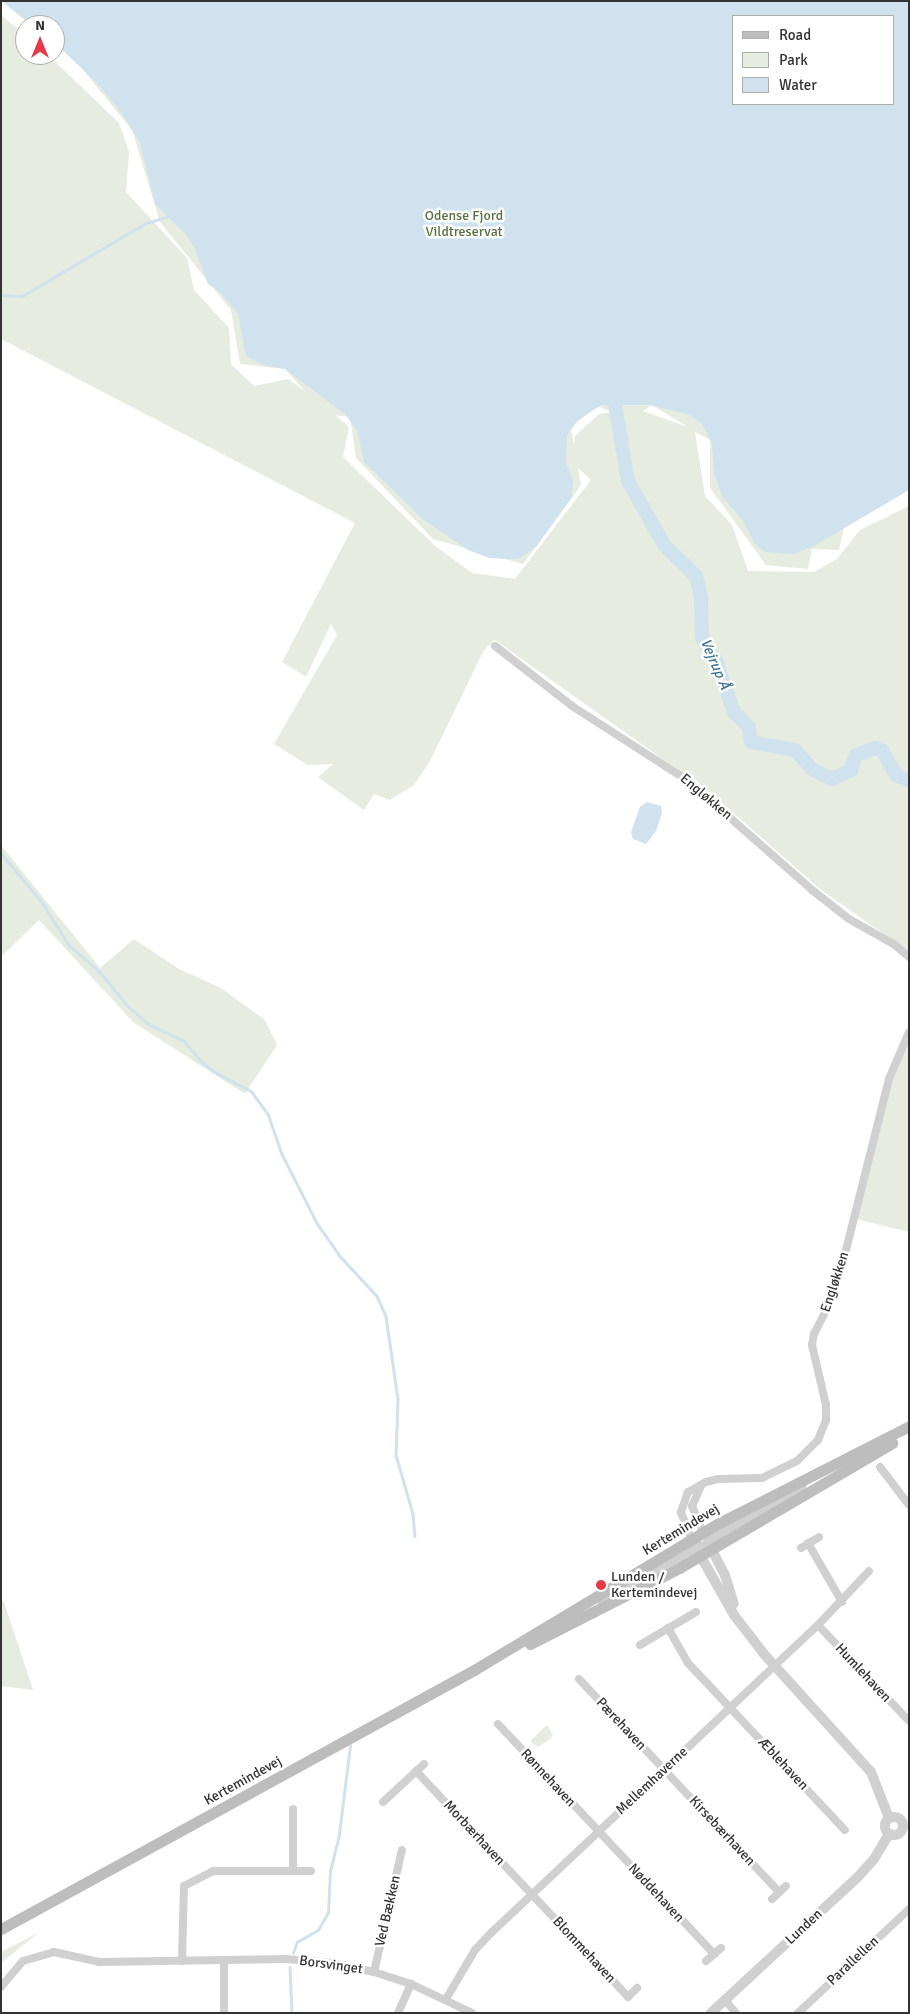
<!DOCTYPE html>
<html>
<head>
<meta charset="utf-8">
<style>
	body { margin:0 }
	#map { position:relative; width:910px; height:2014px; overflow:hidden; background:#fff; font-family:Signika,sans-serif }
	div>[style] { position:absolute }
	.green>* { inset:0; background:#e6ecdf }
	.water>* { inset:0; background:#cfe2ee }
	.stream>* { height:2.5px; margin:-1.25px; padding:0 1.25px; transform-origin:1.25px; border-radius:1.25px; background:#cfe2ee }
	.river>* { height:14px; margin:-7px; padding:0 7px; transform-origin:7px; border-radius:7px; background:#cfe2ee }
	.minor>* { height:8px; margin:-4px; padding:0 4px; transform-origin:4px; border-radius:4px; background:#d0d0d0 }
	.tertiary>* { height:10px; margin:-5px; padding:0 5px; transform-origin:5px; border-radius:5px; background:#d0d0d0 }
	.tertiary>.ring { margin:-5px; padding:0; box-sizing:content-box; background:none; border:10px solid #d0d0d0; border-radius:50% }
	.secondary>* { height:11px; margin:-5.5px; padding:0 5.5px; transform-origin:5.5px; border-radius:5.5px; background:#bdbdbd }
	.dots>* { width:14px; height:14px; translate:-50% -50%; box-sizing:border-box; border:2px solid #fff; border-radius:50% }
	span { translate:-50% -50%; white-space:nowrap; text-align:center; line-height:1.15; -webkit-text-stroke:5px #fff; paint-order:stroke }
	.park-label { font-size:14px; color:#56703f }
	.street-label { font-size:14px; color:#333 }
	.poi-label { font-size:14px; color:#333 }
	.left { translate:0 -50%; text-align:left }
	.water-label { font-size:15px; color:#3f7597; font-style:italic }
	.frame { position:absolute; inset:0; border:2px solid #333; pointer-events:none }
	.legend { position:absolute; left:732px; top:15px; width:162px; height:90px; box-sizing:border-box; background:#fff; border:1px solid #adadad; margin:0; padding:6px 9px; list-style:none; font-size:15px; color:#333 }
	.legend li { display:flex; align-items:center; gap:10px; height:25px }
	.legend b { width:25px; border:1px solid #adadad }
	.north { position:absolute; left:15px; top:15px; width:50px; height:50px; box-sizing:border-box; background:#fff; border:1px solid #adadad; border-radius:50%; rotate:0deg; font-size:14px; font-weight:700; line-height:20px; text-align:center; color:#333 }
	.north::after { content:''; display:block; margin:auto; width:18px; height:22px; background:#e63946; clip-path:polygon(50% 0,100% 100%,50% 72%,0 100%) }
</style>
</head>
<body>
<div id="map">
	<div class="green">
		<div style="clip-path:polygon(evenodd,1px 1px,909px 1px,845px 523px,839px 550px,812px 549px,808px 569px,766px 565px,710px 488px,710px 440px,695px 432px,705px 496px,732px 525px,748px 571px,814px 572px,837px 559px,860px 530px,909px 506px,909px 952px,820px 889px,688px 773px,685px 775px,495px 640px,484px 650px,430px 761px,414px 785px,390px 800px,374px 794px,364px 810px,318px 777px,333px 764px,308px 765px,274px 744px,337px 635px,331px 624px,306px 677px,282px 662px,355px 523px,1px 339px,1px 15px,25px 35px,25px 55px,48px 55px,119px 123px,129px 152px,126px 192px,187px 258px,194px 290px,229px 328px,231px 364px,254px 386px,288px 379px,306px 392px,285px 369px,240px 364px,231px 310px,160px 222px,132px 130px,74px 59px,55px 44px,55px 25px,31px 25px,1px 1px,734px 16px,894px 16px,894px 104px,734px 104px,734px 16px,1px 1px,595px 405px,612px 412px,599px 414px,575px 436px,574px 445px,571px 429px,595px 405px,1px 1px,652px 405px,688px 427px,643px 411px,652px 405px,1px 1px,335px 415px,350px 417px,356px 458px,433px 539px,523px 564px,581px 485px,578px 468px,591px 480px,515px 579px,472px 573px,435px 546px,343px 457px,349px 427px,335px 415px)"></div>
		<div style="clip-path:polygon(1px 845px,100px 968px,134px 939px,179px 969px,221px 988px,265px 1020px,277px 1045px,245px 1094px,133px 1022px,39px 920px,1px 957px)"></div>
		<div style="clip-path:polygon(909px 1041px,909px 1232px,856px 1219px,888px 1090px)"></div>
		<div style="clip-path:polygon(1px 1601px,4px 1602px,33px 1690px,1px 1686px)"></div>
		<div style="clip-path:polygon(547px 1725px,553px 1735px,549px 1740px,538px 1747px,530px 1741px)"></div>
		<div style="clip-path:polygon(38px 1933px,1px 1963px,1px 1952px)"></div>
	</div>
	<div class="water">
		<div style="clip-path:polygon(evenodd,3px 1px,909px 1px,909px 490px,814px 546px,793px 554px,765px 552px,755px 544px,743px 521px,722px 496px,714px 473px,712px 443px,702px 424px,690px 415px,650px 405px,601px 405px,576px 422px,567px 435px,566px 462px,573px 480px,572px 497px,536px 547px,518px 559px,508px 559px,489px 558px,468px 550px,424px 520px,364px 462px,357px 430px,345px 414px,285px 369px,263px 365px,246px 356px,238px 314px,221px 293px,208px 284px,194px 247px,185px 233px,155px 204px,140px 143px,123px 115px,97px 83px,55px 43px,55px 25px,31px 25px,3px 1px,734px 16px,894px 16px,894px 104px,734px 104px,734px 16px)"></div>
		<div style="clip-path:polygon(647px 802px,661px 806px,662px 813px,656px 831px,646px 844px,633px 839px,631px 832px,640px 807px)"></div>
	</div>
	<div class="stream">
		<div style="left:1px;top:295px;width:21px;rotate:3deg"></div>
		<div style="left:22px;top:296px;width:144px;rotate:-30.5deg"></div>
		<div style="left:146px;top:223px;width:22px;rotate:-16deg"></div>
		<div style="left:1px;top:853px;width:64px;rotate:50.1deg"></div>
		<div style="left:42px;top:902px;width:51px;rotate:57.9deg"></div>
		<div style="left:69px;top:945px;width:41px;rotate:41.1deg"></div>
		<div style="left:100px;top:972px;width:43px;rotate:50.7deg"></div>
		<div style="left:127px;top:1005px;width:28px;rotate:42deg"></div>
		<div style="left:148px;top:1024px;width:40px;rotate:25deg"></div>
		<div style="left:184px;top:1041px;width:29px;rotate:49deg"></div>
		<div style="left:203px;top:1063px;width:17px;rotate:36deg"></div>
		<div style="left:217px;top:1073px;width:40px;rotate:28deg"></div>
		<div style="left:252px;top:1092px;width:27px;rotate:54deg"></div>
		<div style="left:268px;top:1114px;width:42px;rotate:70.7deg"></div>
		<div style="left:282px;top:1154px;width:77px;rotate:63.1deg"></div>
		<div style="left:317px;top:1223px;width:39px;rotate:55deg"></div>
		<div style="left:339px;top:1255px;width:56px;rotate:47.2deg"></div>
		<div style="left:377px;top:1296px;width:22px;rotate:66deg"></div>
		<div style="left:386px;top:1316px;width:84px;rotate:81.8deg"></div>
		<div style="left:398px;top:1399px;width:56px;rotate:92deg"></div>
		<div style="left:396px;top:1455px;width:61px;rotate:73.9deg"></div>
		<div style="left:413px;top:1514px;width:22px;rotate:85deg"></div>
		<div style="left:293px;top:1953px;width:12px;rotate:-70deg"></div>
		<div style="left:297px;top:1942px;width:24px;rotate:-30deg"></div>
		<div style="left:318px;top:1930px;width:20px;rotate:-60deg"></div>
		<div style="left:328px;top:1913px;width:42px;rotate:-87.3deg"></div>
		<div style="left:330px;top:1871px;width:38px;rotate:-76deg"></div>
		<div style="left:339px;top:1834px;width:89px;rotate:-82.9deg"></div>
		<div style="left:290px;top:1967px;width:46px;rotate:87.5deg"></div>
	</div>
	<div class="river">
		<div style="left:615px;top:404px;width:78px;rotate:80.4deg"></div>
		<div style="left:628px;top:481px;width:75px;rotate:60.4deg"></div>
		<div style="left:665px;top:546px;width:43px;rotate:44.1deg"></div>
		<div style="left:696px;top:576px;width:23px;rotate:77deg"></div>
		<div style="left:701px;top:598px;width:40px;rotate:88.6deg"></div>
		<div style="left:702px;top:638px;width:26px;rotate:58deg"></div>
		<div style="left:716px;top:660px;width:55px;rotate:70.9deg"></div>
		<div style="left:734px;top:712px;width:21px;rotate:45deg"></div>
		<div style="left:749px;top:727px;width:15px;rotate:82deg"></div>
		<div style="left:751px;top:742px;width:45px;rotate:10.3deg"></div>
		<div style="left:795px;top:750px;width:25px;rotate:48deg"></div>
		<div style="left:812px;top:769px;width:22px;rotate:27deg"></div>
		<div style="left:832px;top:779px;width:21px;rotate:-25deg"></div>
		<div style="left:851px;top:770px;width:16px;rotate:-72deg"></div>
		<div style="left:856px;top:755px;width:20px;rotate:-20deg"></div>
		<div style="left:875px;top:748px;width:7px;rotate:16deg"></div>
		<div style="left:882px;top:750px;width:29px;rotate:61deg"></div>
		<div style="left:896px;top:775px;width:14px;rotate:25deg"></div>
	</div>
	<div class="minor">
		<div style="left:495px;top:646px;width:98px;rotate:37.9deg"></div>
		<div style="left:572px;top:706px;width:137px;rotate:32.8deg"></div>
		<div style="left:687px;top:780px;width:167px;rotate:41.3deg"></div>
		<div style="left:812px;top:890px;width:47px;rotate:38.1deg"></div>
		<div style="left:849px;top:919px;width:53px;rotate:29.5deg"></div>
		<div style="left:895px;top:945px;width:18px;rotate:41deg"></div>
		<div style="left:880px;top:1467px;width:48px;rotate:52.7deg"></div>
		<div style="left:701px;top:1486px;width:22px;rotate:114deg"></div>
		<div style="left:692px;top:1506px;width:30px;rotate:67deg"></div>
		<div style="left:692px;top:1541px;width:31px;rotate:-111deg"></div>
		<div style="left:681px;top:1512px;width:21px;rotate:-71deg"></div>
		<div style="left:688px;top:1492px;width:21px;rotate:-29deg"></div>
		<div style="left:706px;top:1482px;width:12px;rotate:-14deg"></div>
		<div style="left:718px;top:1479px;width:44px;rotate:-1.3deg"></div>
		<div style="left:762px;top:1478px;width:39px;rotate:-26deg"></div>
		<div style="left:797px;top:1461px;width:30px;rotate:-45deg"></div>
		<div style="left:818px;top:1440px;width:22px;rotate:-68deg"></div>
		<div style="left:826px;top:1420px;width:15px;rotate:-90deg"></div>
		<div style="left:826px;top:1405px;width:62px;rotate:-103.1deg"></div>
		<div style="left:812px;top:1345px;width:11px;rotate:-80deg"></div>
		<div style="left:814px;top:1334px;width:37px;rotate:-63deg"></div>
		<div style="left:831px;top:1301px;width:37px;rotate:-73deg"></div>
		<div style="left:842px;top:1266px;width:193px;rotate:-75.9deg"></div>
		<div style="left:889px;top:1079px;width:51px;rotate:-66.9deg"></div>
		<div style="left:808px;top:1543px;width:68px;rotate:60deg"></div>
		<div style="left:801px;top:1548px;width:21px;rotate:-31deg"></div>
		<div style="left:818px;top:1625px;width:132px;rotate:46.5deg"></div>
		<div style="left:668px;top:1628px;width:40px;rotate:60.3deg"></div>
		<div style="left:688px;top:1663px;width:229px;rotate:46.8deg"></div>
		<div style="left:640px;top:1645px;width:65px;rotate:-30.5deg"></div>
		<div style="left:579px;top:1679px;width:292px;rotate:46.8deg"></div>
		<div style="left:498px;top:1724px;width:316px;rotate:46.8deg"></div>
		<div style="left:416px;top:1771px;width:310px;rotate:46.8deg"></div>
		<div style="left:628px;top:1997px;width:13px;rotate:-45deg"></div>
		<div style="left:383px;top:1802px;width:56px;rotate:-42.8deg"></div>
		<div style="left:293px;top:1809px;width:62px;rotate:90deg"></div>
		<div style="left:772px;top:1899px;width:19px;rotate:-43deg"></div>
		<div style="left:182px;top:1961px;width:75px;rotate:-88.5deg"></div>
		<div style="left:184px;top:1886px;width:33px;rotate:-27deg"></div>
		<div style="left:213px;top:1871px;width:98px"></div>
		<div style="left:706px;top:1961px;width:20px;rotate:-41deg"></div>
		<div style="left:374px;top:1972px;width:125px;rotate:-77.1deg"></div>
		<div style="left:1px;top:1987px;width:34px;rotate:-50deg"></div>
		<div style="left:23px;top:1961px;width:32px;rotate:-16deg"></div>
		<div style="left:54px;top:1952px;width:46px;rotate:12.5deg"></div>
		<div style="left:99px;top:1962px;width:187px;rotate:-0.9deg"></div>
		<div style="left:286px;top:1959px;width:47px;rotate:4.9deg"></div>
		<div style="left:333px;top:1963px;width:42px;rotate:12.4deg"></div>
		<div style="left:374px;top:1972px;width:39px;rotate:18deg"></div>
		<div style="left:411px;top:1984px;width:68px;rotate:25.4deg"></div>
		<div style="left:446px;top:1999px;width:57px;rotate:-59.4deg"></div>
		<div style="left:475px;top:1950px;width:23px;rotate:-47deg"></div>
		<div style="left:491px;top:1933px;width:449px;rotate:-43.3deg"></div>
		<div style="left:818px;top:1625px;width:74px;rotate:-46.6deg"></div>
		<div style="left:725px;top:2000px;width:17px;rotate:50deg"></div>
		<div style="left:224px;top:2013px;width:53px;rotate:-90deg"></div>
		<div style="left:398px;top:2013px;width:32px;rotate:-66deg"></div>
		<div style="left:798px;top:2013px;width:152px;rotate:-43.1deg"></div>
	</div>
	<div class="tertiary">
		<div style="left:692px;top:1541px;width:85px;rotate:60.4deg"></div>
		<div style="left:734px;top:1615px;width:49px;rotate:52.4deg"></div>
		<div style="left:764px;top:1654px;width:159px;rotate:47.8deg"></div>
		<div style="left:871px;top:1772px;width:49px;rotate:68.6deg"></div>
		<div style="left:708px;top:1542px;width:37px;rotate:63deg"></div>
		<div style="left:725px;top:1575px;width:30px;rotate:73deg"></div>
		<div style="left:700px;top:1556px;width:16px;rotate:-60deg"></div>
		<div style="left:708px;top:1542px;width:19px;rotate:-36deg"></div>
		<div style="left:723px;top:1531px;width:90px;rotate:-29.4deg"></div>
		<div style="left:602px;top:1601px;width:94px;rotate:-28.8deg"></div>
		<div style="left:684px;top:1556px;width:18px;rotate:-41deg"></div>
		<div class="ring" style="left:885px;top:1817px;width:8px;height:8px"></div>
		<div style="left:711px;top:2013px;width:199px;rotate:-42.8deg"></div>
		<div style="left:857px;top:1878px;width:25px;rotate:-48deg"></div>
		<div style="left:874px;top:1859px;width:29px;rotate:-59deg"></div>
	</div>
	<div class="secondary">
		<div style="left:530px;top:1644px;width:169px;rotate:-27deg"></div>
		<div style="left:681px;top:1567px;width:245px;rotate:-30.4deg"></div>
		<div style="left:1px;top:1929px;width:539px;rotate:-28.7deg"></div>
		<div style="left:474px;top:1670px;width:286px;rotate:-31deg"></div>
		<div style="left:719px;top:1523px;width:213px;rotate:-27deg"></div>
	</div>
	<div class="dots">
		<div style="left:601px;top:1585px;background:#e63946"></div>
	</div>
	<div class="park-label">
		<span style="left:464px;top:224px">Odense Fjord<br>Vildtreservat</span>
	</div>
	<div class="street-label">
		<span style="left:706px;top:797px;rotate:40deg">Engløkken</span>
		<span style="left:835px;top:1282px;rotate:-72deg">Engløkken</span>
		<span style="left:681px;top:1530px;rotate:-31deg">Kertemindevej</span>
		<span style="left:863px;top:1673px;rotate:47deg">Humlehaven</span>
		<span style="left:621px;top:1724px;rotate:47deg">Pærehaven</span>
		<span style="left:783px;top:1764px;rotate:47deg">Æblehaven</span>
		<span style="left:548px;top:1778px;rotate:47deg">Rønnehaven</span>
		<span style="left:243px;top:1781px;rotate:-29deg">Kertemindevej</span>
		<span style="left:652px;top:1781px;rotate:-43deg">Mellemhaverne</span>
		<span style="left:722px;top:1831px;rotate:47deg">Kirsebærhaven</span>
		<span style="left:474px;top:1833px;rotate:47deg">Morbærhaven</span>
		<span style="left:656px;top:1893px;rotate:47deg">Nøddehaven</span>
		<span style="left:388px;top:1911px;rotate:-77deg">Ved Bækken</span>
		<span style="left:804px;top:1927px;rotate:-43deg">Lunden</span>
		<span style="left:584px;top:1950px;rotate:47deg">Blommehaven</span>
		<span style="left:853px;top:1961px;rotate:-43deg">Parallellen</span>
		<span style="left:331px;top:1965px;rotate:8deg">Borsvinget</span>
	</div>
	<div class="poi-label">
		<span class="left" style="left:611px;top:1585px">Lunden /<br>Kertemindevej</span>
	</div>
	<div class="water-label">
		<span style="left:715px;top:664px;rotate:67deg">Vejrup Å</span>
	</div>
	<div class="frame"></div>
	<ul class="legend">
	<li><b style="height:6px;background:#bdbdbd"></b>Road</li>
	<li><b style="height:14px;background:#e6ecdf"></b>Park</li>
	<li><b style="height:14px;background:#cfe2ee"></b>Water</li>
	</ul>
	<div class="north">N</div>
</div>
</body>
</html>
